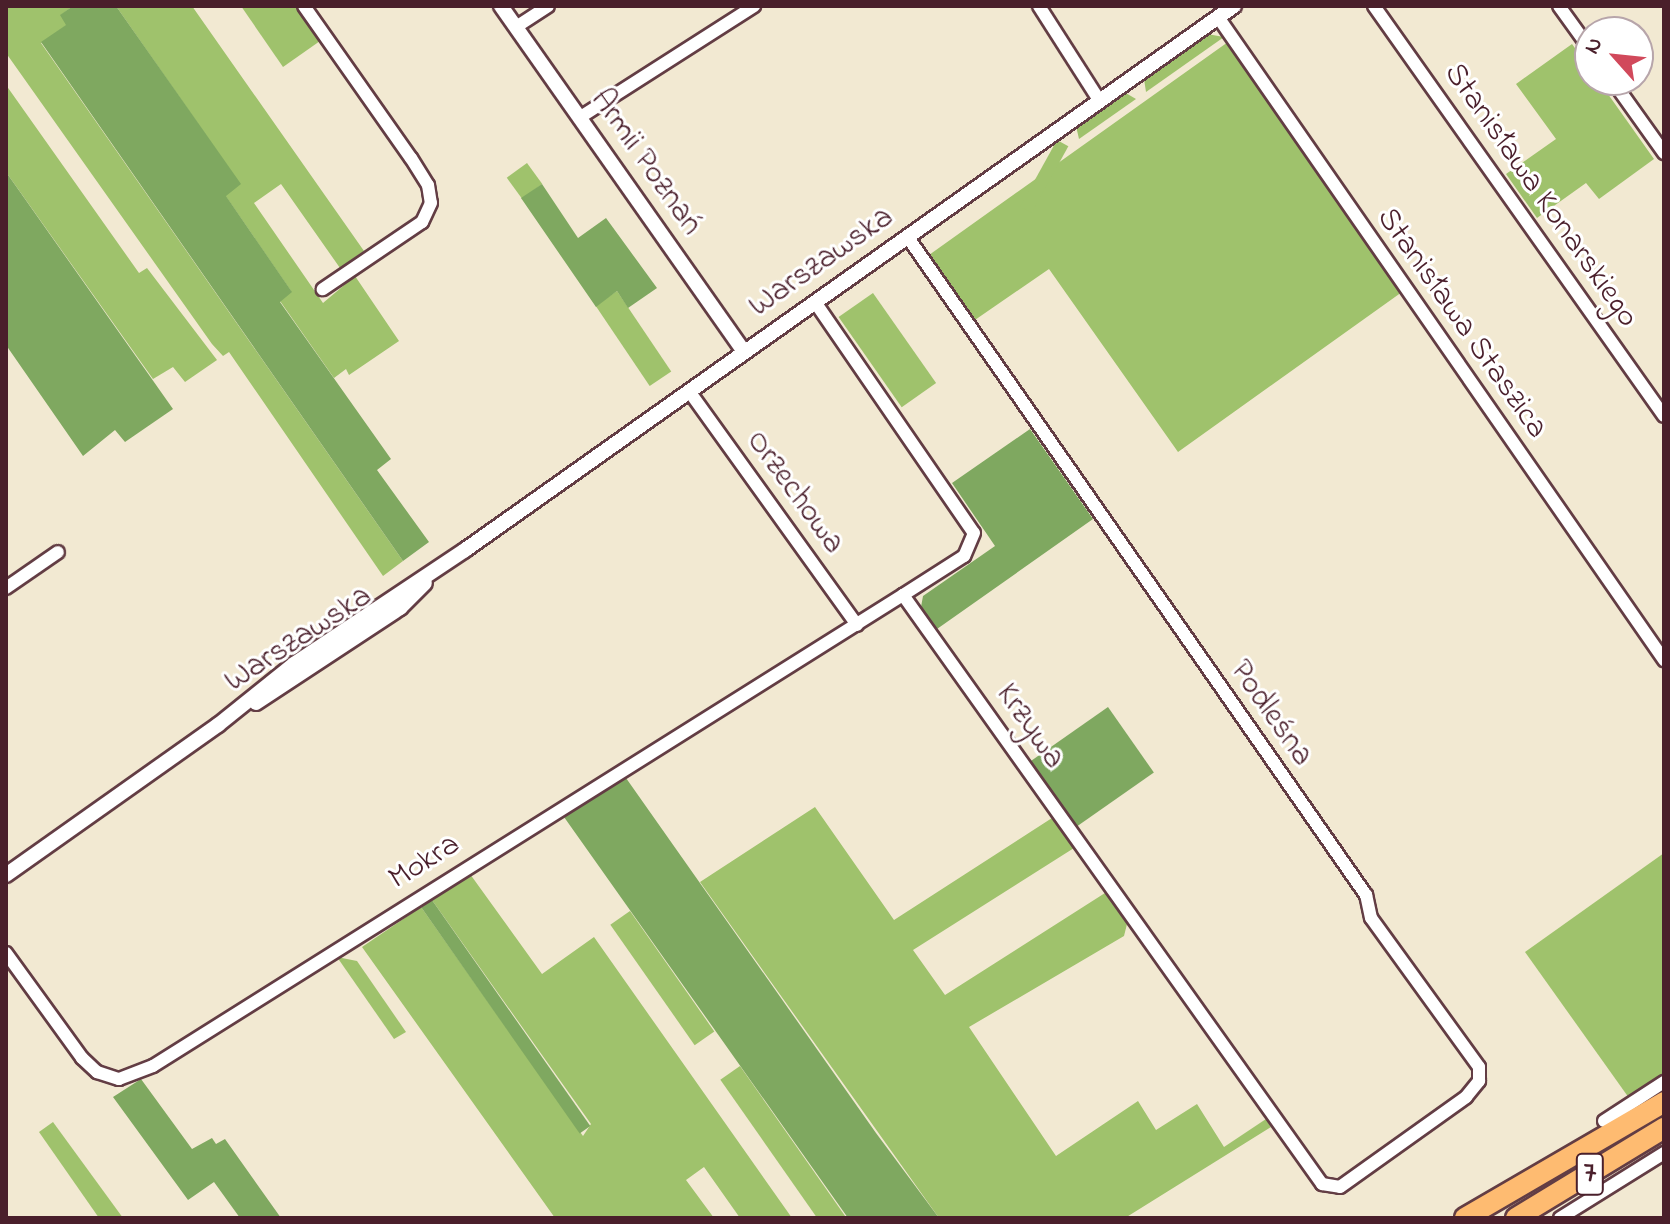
<!DOCTYPE html>
<html>
<head>
<meta charset="utf-8">
<style>
	body { margin:0 }
	#map { position:relative; width:1670px; height:1224px; overflow:hidden; background:#f2e9d2; font-family:"Indie Flower",sans-serif }
	div>[style] { position:absolute }
	.green>* { inset:0; background:#9fc26c; transform-origin:0 0 }
	.forest>* { inset:0; background:#7fa860; transform-origin:0 0 }
	.roads { filter:drop-shadow(2px 0 #633d44) drop-shadow(-2px 0 #633d44) drop-shadow(0 2px #633d44) drop-shadow(0 -2px #633d44) }
	.minor>* { height:12px; margin:-6px; padding:0 6px; transform-origin:6px; border-radius:6px; background:#fff }
	.tertiary>* { height:14px; margin:-7px; padding:0 7px; transform-origin:7px; border-radius:7px; background:#fff }
	.trunk>* { height:20px; margin:-10px; padding:0 10px; transform-origin:10px; border-radius:10px; background:#febb71 }
	span { translate:-50% -50%; white-space:nowrap; text-align:center; line-height:1.15; -webkit-text-stroke:6px #fff; paint-order:stroke }
	.shield-label span { padding:2px 6px; background:#fff; border:2px solid; border-radius:6px; -webkit-text-stroke-width:0 }
	.shield-label { font-size:30px; color:#4a1f2b; font-weight:700 }
	.street-label { font-size:32px; color:#4a1f2b }
	.frame { position:absolute; inset:0; border:8px solid #4a1f2b; pointer-events:none }
	.north { position:absolute; left:1574px; top:16px; width:80px; height:80px; box-sizing:border-box; background:#fff; border:2px solid #b7a5aa; border-radius:50%; rotate:297deg; font-size:22px; font-weight:700; line-height:32px; text-align:center; color:#4a1f2b }
	.north::after { content:''; display:block; margin:auto; width:28px; height:36px; background:#d1495b; clip-path:polygon(50% 0,100% 100%,50% 72%,0 100%) }
</style>
</head>
<body>
<div id="map">
	<div class="green">
		<div style="clip-path:polygon(6px 6px,73px 6px,61px 15px,67px 25px,41px 43px,403px 561px,383px 576px,229px 352px,223px 356px,212px 344px,6px 53px)"></div>
		<div style="clip-path:polygon(116px 6px,192px 6px,364px 251px,340px 268px,281px 184px,254px 203px,323px 303px,355px 276px,399px 341px,349px 375px,346px 369px,334px 378px,280px 301px,291px 291px,225px 195px,240px 184px)"></div>
		<div style="clip-path:polygon(241px 6px,296px 6px,320px 41px,283px 67px)"></div>
		<div style="clip-path:polygon(1207px 34px,1224px 37px,1146px 92px,1144px 79px)"></div>
		<div style="clip-path:polygon(1228px 42px,1402px 292px,1178px 452px,1049px 269px,972px 322px,929px 255px)"></div>
		<div style="clip-path:polygon(1572px 44px,1590px 69px,1590px 80px,1598px 80px,1654px 159px,1599px 199px,1586px 183px,1537px 218px,1506px 174px,1556px 139px,1516px 84px)"></div>
		<div style="clip-path:polygon(6px 85px,139px 273px,147px 268px,217px 360px,185px 382px,173px 367px,153px 379px,6px 172px)"></div>
		<div style="clip-path:polygon(1124px 92px,1136px 99px,1079px 139px,1076px 126px)"></div>
		<div style="left:1057px;top:140px;width:13px;height:76px;rotate:29deg"></div>
		<div style="left:527px;top:163px;width:26px;height:25px;rotate:54deg"></div>
		<div style="left:617px;top:291px;width:97px;height:26px;rotate:56deg"></div>
		<div style="left:873px;top:293px;width:110px;height:42px;rotate:55deg"></div>
		<div style="clip-path:polygon(815px 807px,894px 920px,1052px 818px,1074px 848px,913px 950px,945px 995px,1105px 893px,1127px 924px,1124px 936px,969px 1027px,1056px 1156px,1138px 1101px,1156px 1130px,1197px 1104px,1224px 1147px,1266px 1119px,1271px 1127px,1125px 1218px,939px 1218px,700px 882px)"></div>
		<div style="clip-path:polygon(1664px 853px,1664px 1075px,1629px 1098px,1525px 952px)"></div>
		<div style="clip-path:polygon(470px 874px,542px 974px,594px 937px,792px 1218px,740px 1218px,704px 1167px,686px 1180px,714px 1218px,555px 1218px,362px 947px,421px 907px,583px 1136px,591px 1124px,432px 900px)"></div>
		<div style="left:630px;top:911px;width:147px;height:24px;rotate:55deg"></div>
		<div style="clip-path:polygon(337px 957px,357px 961px,406px 1032px,394px 1039px)"></div>
		<div style="left:740px;top:1066px;width:186px;height:24px;rotate:55deg"></div>
		<div style="clip-path:polygon(53px 1122px,123px 1218px,99px 1218px,39px 1132px)"></div>
	</div>
	<div class="forest">
		<div style="clip-path:polygon(73px 6px,116px 6px,241px 184px,226px 196px,292px 292px,280px 302px,391px 459px,377px 470px,429px 542px,403px 561px,41px 42px,66px 25px,60px 15px)"></div>
		<div style="clip-path:polygon(6px 172px,173px 409px,125px 442px,115px 430px,83px 456px,6px 345px)"></div>
		<div style="clip-path:polygon(542px 184px,578px 238px,606px 218px,657px 288px,628px 308px,617px 291px,596px 307px,521px 198px)"></div>
		<div style="clip-path:polygon(1030px 429px,1093px 519px,937px 629px,921px 607px,923px 596px,995px 546px,952px 483px)"></div>
		<div style="left:1108px;top:707px;width:80px;height:95px;rotate:55deg"></div>
		<div style="clip-path:polygon(626px 778px,876px 1133px,939px 1218px,848px 1218px,564px 817px)"></div>
		<div style="left:432px;top:900px;width:276px;height:13px;rotate:55deg"></div>
		<div style="clip-path:polygon(141px 1079px,192px 1149px,212px 1138px,216px 1144px,225px 1139px,281px 1218px,240px 1218px,214px 1182px,188px 1200px,113px 1097px)"></div>
	</div>
	<div class="roads">
		<div class="minor">
			<div style="left:304px;top:6px;width:186px;rotate:54.9deg"></div>
			<div style="left:411px;top:158px;width:32px;rotate:58deg"></div>
			<div style="left:428px;top:185px;width:18px;rotate:81deg"></div>
			<div style="left:431px;top:203px;width:21px;rotate:115deg"></div>
			<div style="left:422px;top:222px;width:120px;rotate:145.9deg"></div>
			<div style="left:1039px;top:6px;width:112px;rotate:57.4deg"></div>
			<div style="left:1374px;top:6px;width:502px;rotate:54.73deg"></div>
			<div style="left:1559px;top:6px;width:53px;rotate:54.2deg"></div>
			<div style="left:1218px;top:17px;width:783px;rotate:55.25deg"></div>
			<div style="left:516px;top:27px;width:38px;rotate:-33deg"></div>
			<div style="left:1612px;top:80px;width:90px;rotate:54.5deg"></div>
			<div style="left:579px;top:118px;width:208px;rotate:-32.6deg"></div>
			<div style="left:815px;top:302px;width:280px;rotate:55.5deg"></div>
			<div style="left:974px;top:533px;width:25px;rotate:113deg"></div>
			<div style="left:964px;top:556px;width:72px;rotate:147.4deg"></div>
			<div style="left:903px;top:595px;width:723px;rotate:54.57deg"></div>
			<div style="left:1322px;top:1184px;width:18px;rotate:9deg"></div>
			<div style="left:1340px;top:1187px;width:155px;rotate:-35.5deg"></div>
			<div style="left:1466px;top:1097px;width:21px;rotate:-51deg"></div>
			<div style="left:1479px;top:1081px;width:14px;rotate:-90deg"></div>
			<div style="left:1479px;top:1067px;width:184px;rotate:-125.9deg"></div>
			<div style="left:1371px;top:918px;width:24px;rotate:-102deg"></div>
			<div style="left:1366px;top:895px;width:803px;rotate:-124.86deg"></div>
			<div style="left:689px;top:391px;width:288px;rotate:54.3deg"></div>
			<div style="left:6px;top:588px;width:63px;rotate:-34.7deg"></div>
			<div style="left:6px;top:953px;width:130px;rotate:54.1deg"></div>
			<div style="left:82px;top:1058px;width:21px;rotate:43deg"></div>
			<div style="left:97px;top:1072px;width:23px;rotate:18deg"></div>
			<div style="left:119px;top:1079px;width:36px;rotate:-21deg"></div>
			<div style="left:153px;top:1066px;width:886px;rotate:-32.13deg"></div>
			<div style="left:1604px;top:1121px;width:72px;rotate:-33deg"></div>
			<div style="left:1560px;top:1218px;width:123px;rotate:-32deg"></div>
		</div>
		<div class="tertiary">
			<div style="left:501px;top:6px;width:423px;rotate:54.9deg"></div>
			<div style="left:256px;top:703px;width:173px;rotate:-33.4deg"></div>
			<div style="left:400px;top:608px;width:35px;rotate:-45deg"></div>
			<div style="left:6px;top:875px;width:260px;rotate:-35.3deg"></div>
			<div style="left:218px;top:725px;width:97px;rotate:-38.8deg"></div>
			<div style="left:294px;top:664px;width:206px;rotate:-33.7deg"></div>
			<div style="left:465px;top:550px;width:942px;rotate:-35.28deg"></div>
		</div>
		<div class="trunk">
			<div style="left:1465px;top:1218px;width:230px;rotate:-30.2deg"></div>
			<div style="left:1516px;top:1218px;width:173px;rotate:-31.3deg"></div>
		</div>
	</div>
	<div class="shield-label">
		<span style="left:1590px;top:1174px">7</span>
	</div>
	<div class="street-label">
		<span style="left:645px;top:163px;rotate:55deg">Armii Poznań</span>
		<span style="left:1540px;top:196px;rotate:55deg">Stanisława Konarskiego</span>
		<span style="left:822px;top:263px;rotate:-35deg">Warszawska</span>
		<span style="left:1461px;top:324px;rotate:55deg">Stanisława Staszica</span>
		<span style="left:794px;top:493px;rotate:54deg">Orzechowa</span>
		<span style="left:299px;top:640px;rotate:-33deg">Warszawska</span>
		<span style="left:1270px;top:714px;rotate:55deg">Podleśna</span>
		<span style="left:1029px;top:727px;rotate:55deg">Krzywa</span>
		<span style="left:425px;top:863px;rotate:-32deg">Mokra</span>
	</div>
	<div class="frame"></div>
	<div class="north">N</div>
</div>
</body>
</html>
